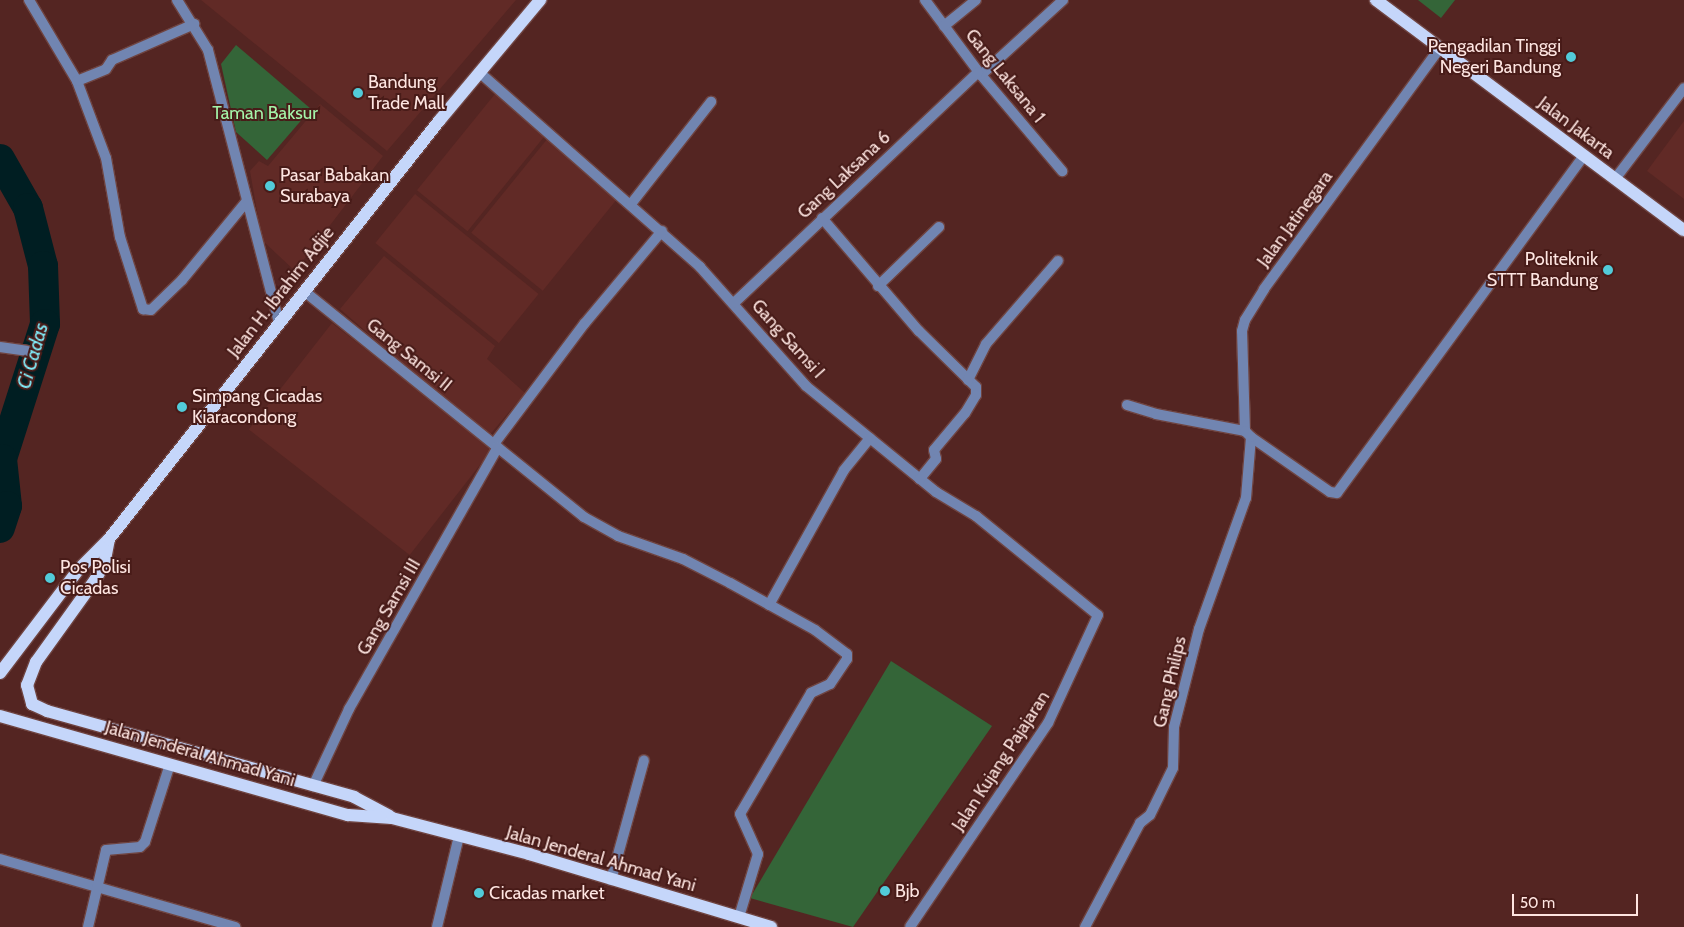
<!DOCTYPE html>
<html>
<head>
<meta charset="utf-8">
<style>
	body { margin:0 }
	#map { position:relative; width:1684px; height:927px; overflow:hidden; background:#542522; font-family:Cabin,sans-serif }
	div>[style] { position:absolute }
	.built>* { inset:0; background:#612a26; transform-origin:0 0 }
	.green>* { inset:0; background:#346538 }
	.river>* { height:30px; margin:-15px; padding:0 15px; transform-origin:15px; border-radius:15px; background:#001e22 }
	.roads { filter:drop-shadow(1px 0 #6f4441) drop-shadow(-1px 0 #6f4441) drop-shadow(0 1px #6f4441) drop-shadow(0 -1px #6f4441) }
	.street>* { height:10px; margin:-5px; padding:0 5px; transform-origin:5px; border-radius:5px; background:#7185b1 }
	.primary>* { height:12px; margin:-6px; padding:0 6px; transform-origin:6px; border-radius:6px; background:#c5d6fa }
	.dots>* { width:14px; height:14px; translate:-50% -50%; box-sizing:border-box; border:2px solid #481b18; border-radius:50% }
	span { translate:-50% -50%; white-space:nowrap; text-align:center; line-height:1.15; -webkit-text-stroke:4px #481b18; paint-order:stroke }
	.poi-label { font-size:18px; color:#fee5e1 }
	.right { translate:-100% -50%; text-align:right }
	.left { translate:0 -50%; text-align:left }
	.street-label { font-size:18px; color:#fee5e1 }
	.park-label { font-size:18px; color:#a4f4a9 }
	.water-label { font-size:19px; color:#82effc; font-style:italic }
	.scale { position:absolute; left:1512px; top:894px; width:126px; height:22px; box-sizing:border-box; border:2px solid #fee5e1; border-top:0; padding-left:6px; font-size:15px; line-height:18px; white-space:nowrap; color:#fee5e1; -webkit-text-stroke:4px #481b18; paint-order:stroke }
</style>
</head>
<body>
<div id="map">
	<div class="built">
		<div style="clip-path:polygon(201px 0,516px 0,387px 151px)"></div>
		<div style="left:495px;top:94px;width:65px;height:124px;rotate:39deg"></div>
		<div style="clip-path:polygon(320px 104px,383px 156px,295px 271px,262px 240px,250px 171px,259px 161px,268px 166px)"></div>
		<div style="clip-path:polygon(1684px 121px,1684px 199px,1647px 171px)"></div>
		<div style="left:548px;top:138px;width:92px;height:122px;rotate:39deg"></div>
		<div style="left:415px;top:194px;width:159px;height:63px;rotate:39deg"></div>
		<div style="clip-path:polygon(384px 256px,495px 346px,487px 359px,525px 393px,488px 437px,340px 309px)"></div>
		<div style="left:332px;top:323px;width:204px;height:135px;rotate:38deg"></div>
	</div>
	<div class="green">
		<div style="clip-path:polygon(1418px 0,1455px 0,1441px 18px)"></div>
		<div style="clip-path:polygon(236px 45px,311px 109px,267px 160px,236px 132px,221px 64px)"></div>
		<div style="clip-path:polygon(891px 661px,992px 726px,853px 927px,750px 898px)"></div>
	</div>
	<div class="river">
		<div style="left:0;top:159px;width:56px;rotate:60.3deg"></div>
		<div style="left:28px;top:208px;width:60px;rotate:75.5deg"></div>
		<div style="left:43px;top:266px;width:58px;rotate:88deg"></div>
		<div style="left:45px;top:324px;width:142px;rotate:107.7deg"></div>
		<div style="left:2px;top:459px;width:47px;rotate:83.9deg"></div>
		<div style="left:7px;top:506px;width:23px;rotate:108deg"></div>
	</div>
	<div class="roads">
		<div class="street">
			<div style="left:29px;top:0;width:94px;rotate:59.3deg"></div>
			<div style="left:77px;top:81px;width:82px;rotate:69.4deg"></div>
			<div style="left:106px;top:158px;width:80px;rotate:80deg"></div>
			<div style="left:120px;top:237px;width:76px;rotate:72.3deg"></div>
			<div style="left:143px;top:309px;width:8px;rotate:7deg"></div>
			<div style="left:151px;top:310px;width:43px;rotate:-44.1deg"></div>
			<div style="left:182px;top:280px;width:101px;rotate:-50.6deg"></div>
			<div style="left:177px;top:0;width:59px;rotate:58.2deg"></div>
			<div style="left:208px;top:50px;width:282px;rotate:75.4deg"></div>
			<div style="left:925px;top:0;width:94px;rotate:53.3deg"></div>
			<div style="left:981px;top:75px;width:126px;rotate:49.8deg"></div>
			<div style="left:944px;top:26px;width:41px;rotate:-39.1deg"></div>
			<div style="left:479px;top:72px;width:295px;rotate:41.4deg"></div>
			<div style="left:700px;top:267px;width:159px;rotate:48.3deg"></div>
			<div style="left:806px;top:386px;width:168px;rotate:39.2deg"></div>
			<div style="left:936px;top:492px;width:47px;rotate:31deg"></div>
			<div style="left:976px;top:516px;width:157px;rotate:39.1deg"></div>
			<div style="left:1098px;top:615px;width:119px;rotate:114.8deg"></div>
			<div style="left:1048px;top:723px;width:246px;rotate:124.1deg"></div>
			<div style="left:981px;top:75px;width:111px;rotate:-42.4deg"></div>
			<div style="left:77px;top:81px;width:31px;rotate:-22deg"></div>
			<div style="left:106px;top:69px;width:11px;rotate:-56deg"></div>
			<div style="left:112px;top:60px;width:90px;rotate:-23.7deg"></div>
			<div style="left:1615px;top:179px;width:114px;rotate:-52.8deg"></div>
			<div style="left:631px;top:204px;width:130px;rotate:-51.9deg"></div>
			<div style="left:822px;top:218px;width:149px;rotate:49.4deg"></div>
			<div style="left:919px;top:331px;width:80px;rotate:44.5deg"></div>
			<div style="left:976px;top:387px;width:8px;rotate:90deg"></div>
			<div style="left:976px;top:395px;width:21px;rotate:121deg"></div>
			<div style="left:965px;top:413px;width:48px;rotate:130deg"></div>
			<div style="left:934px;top:450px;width:9px;rotate:77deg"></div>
			<div style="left:936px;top:459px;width:26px;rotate:129deg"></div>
			<div style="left:878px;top:286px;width:85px;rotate:-44deg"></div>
			<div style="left:304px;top:291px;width:360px;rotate:38.9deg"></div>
			<div style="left:584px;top:517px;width:39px;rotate:29deg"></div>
			<div style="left:618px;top:536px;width:69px;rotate:19.5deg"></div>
			<div style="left:683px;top:559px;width:53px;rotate:27.1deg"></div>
			<div style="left:730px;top:583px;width:97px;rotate:28.9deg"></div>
			<div style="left:815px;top:630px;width:40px;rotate:37deg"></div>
			<div style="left:847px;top:654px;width:5px;rotate:90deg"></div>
			<div style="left:847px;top:659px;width:30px;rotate:124deg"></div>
			<div style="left:830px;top:684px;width:21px;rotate:155deg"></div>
			<div style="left:811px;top:693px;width:140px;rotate:120.4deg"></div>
			<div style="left:740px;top:814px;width:44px;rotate:65.8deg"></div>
			<div style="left:758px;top:854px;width:66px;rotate:106.8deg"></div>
			<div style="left:734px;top:303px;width:336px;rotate:-43.4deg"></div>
			<div style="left:0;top:347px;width:27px;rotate:8deg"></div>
			<div style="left:968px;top:380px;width:40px;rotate:-63.4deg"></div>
			<div style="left:986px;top:344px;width:110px;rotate:-49.1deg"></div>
			<div style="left:1127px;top:405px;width:30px;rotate:17deg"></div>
			<div style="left:1156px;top:414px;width:91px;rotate:10.8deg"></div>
			<div style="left:1245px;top:431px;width:100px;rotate:-91.7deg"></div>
			<div style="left:1242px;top:331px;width:11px;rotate:-75deg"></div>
			<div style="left:1245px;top:320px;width:36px;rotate:-58deg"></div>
			<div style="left:1264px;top:289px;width:298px;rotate:-53.9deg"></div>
			<div style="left:1251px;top:437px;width:96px;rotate:34.8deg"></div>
			<div style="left:1330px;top:492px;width:7px;rotate:8deg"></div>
			<div style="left:1337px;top:493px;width:418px;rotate:-53.8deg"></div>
			<div style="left:494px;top:444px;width:151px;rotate:-53.1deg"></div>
			<div style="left:585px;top:323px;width:120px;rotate:-50.1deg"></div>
			<div style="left:769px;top:605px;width:154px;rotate:-60.9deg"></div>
			<div style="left:844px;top:470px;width:41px;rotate:-50.9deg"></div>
			<div style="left:313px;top:786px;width:85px;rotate:-64.9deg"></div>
			<div style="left:349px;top:709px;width:301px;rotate:-60.4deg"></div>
			<div style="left:0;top:859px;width:245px;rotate:16.1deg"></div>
			<div style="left:611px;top:880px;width:124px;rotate:-74.6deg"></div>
			<div style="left:88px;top:927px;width:79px;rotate:-76.8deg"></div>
			<div style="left:106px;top:850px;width:34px;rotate:-5deg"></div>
			<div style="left:140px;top:847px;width:7px;rotate:-45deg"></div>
			<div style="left:145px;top:842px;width:82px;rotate:-72.2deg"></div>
			<div style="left:437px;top:927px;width:94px;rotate:-76.4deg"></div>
			<div style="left:1085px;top:927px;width:118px;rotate:-62.1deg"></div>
			<div style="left:1140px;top:823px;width:13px;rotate:-39deg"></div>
			<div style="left:1150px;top:815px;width:52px;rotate:-63.9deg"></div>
			<div style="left:1173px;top:768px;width:41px;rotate:-88.6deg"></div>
			<div style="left:1174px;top:727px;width:101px;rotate:-75.7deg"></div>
			<div style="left:1199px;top:629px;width:139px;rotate:-70.3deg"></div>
			<div style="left:1246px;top:498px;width:61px;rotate:-85.3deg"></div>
			<div style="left:1251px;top:437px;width:8px;rotate:-135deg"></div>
		</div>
		<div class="primary">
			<div style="left:1376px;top:0;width:384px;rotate:36.8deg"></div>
			<div style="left:109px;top:539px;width:25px;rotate:101deg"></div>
			<div style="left:104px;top:564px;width:18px;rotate:119deg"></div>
			<div style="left:95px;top:580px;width:101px;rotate:125.7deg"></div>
			<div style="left:36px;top:662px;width:25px;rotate:111deg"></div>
			<div style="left:27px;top:685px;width:20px;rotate:75deg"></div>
			<div style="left:32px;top:704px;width:17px;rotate:25deg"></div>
			<div style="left:47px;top:711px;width:319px;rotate:15.6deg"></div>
			<div style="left:354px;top:797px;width:40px;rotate:28deg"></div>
			<div style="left:0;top:673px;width:131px;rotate:-52.8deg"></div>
			<div style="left:79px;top:569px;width:42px;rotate:-45deg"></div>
			<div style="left:109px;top:539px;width:533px;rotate:-51.71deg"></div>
			<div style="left:439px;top:121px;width:158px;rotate:-50.1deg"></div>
			<div style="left:0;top:716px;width:362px;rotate:15.9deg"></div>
			<div style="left:348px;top:815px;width:44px;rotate:3.9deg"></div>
			<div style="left:392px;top:818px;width:142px;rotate:14.7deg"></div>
			<div style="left:529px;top:854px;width:253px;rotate:16.8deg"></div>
		</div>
	</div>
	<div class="dots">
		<div style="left:1571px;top:57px;background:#52cbd9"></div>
		<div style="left:358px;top:93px;background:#52cbd9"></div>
		<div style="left:270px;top:186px;background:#52cbd9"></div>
		<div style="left:1608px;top:270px;background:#52cbd9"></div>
		<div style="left:182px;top:407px;background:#52cbd9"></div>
		<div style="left:50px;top:578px;background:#52cbd9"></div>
		<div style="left:885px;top:891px;background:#52cbd9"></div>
		<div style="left:479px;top:893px;background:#52cbd9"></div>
	</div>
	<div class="poi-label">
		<span class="right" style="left:1561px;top:57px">Pengadilan Tinggi<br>Negeri Bandung</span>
		<span class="left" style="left:368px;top:93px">Bandung<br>Trade Mall</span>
		<span class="left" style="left:280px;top:186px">Pasar Babakan<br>Surabaya</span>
		<span class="right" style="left:1598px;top:270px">Politeknik<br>STTT Bandung</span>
		<span class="left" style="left:192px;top:407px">Simpang Cicadas<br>Kiaracondong</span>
		<span class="left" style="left:60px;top:578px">Pos Polisi<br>Cicadas</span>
		<span class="left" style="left:895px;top:891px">Bjb</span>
		<span class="left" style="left:489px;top:893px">Cicadas market</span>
	</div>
	<div class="street-label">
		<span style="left:1005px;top:76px;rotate:51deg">Gang Laksana 1</span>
		<span style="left:1576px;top:128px;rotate:37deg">Jalan Jakarta</span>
		<span style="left:844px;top:175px;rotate:-43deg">Gang Laksana 6</span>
		<span style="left:1295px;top:219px;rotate:-54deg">Jalan Jatinegara</span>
		<span style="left:281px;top:292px;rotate:-52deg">Jalan H. Ibrahim Adjie</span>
		<span style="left:788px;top:339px;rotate:48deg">Gang Samsi I</span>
		<span style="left:409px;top:355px;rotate:39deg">Gang Samsi II</span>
		<span style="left:389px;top:607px;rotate:-60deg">Gang Samsi III</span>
		<span style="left:1170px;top:682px;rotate:-77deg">Gang Philips</span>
		<span style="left:200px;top:754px;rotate:16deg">Jalan Jenderal Ahmad Yani</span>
		<span style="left:1001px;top:761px;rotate:-57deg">Jalan Kujang Pajajaran</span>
		<span style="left:601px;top:859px;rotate:16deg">Jalan Jenderal Ahmad Yani</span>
	</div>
	<div class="park-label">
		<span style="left:265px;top:113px">Taman Baksur</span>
	</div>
	<div class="water-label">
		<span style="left:33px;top:356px;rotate:-74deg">Ci Cadas</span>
	</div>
	<div class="scale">50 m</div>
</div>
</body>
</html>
